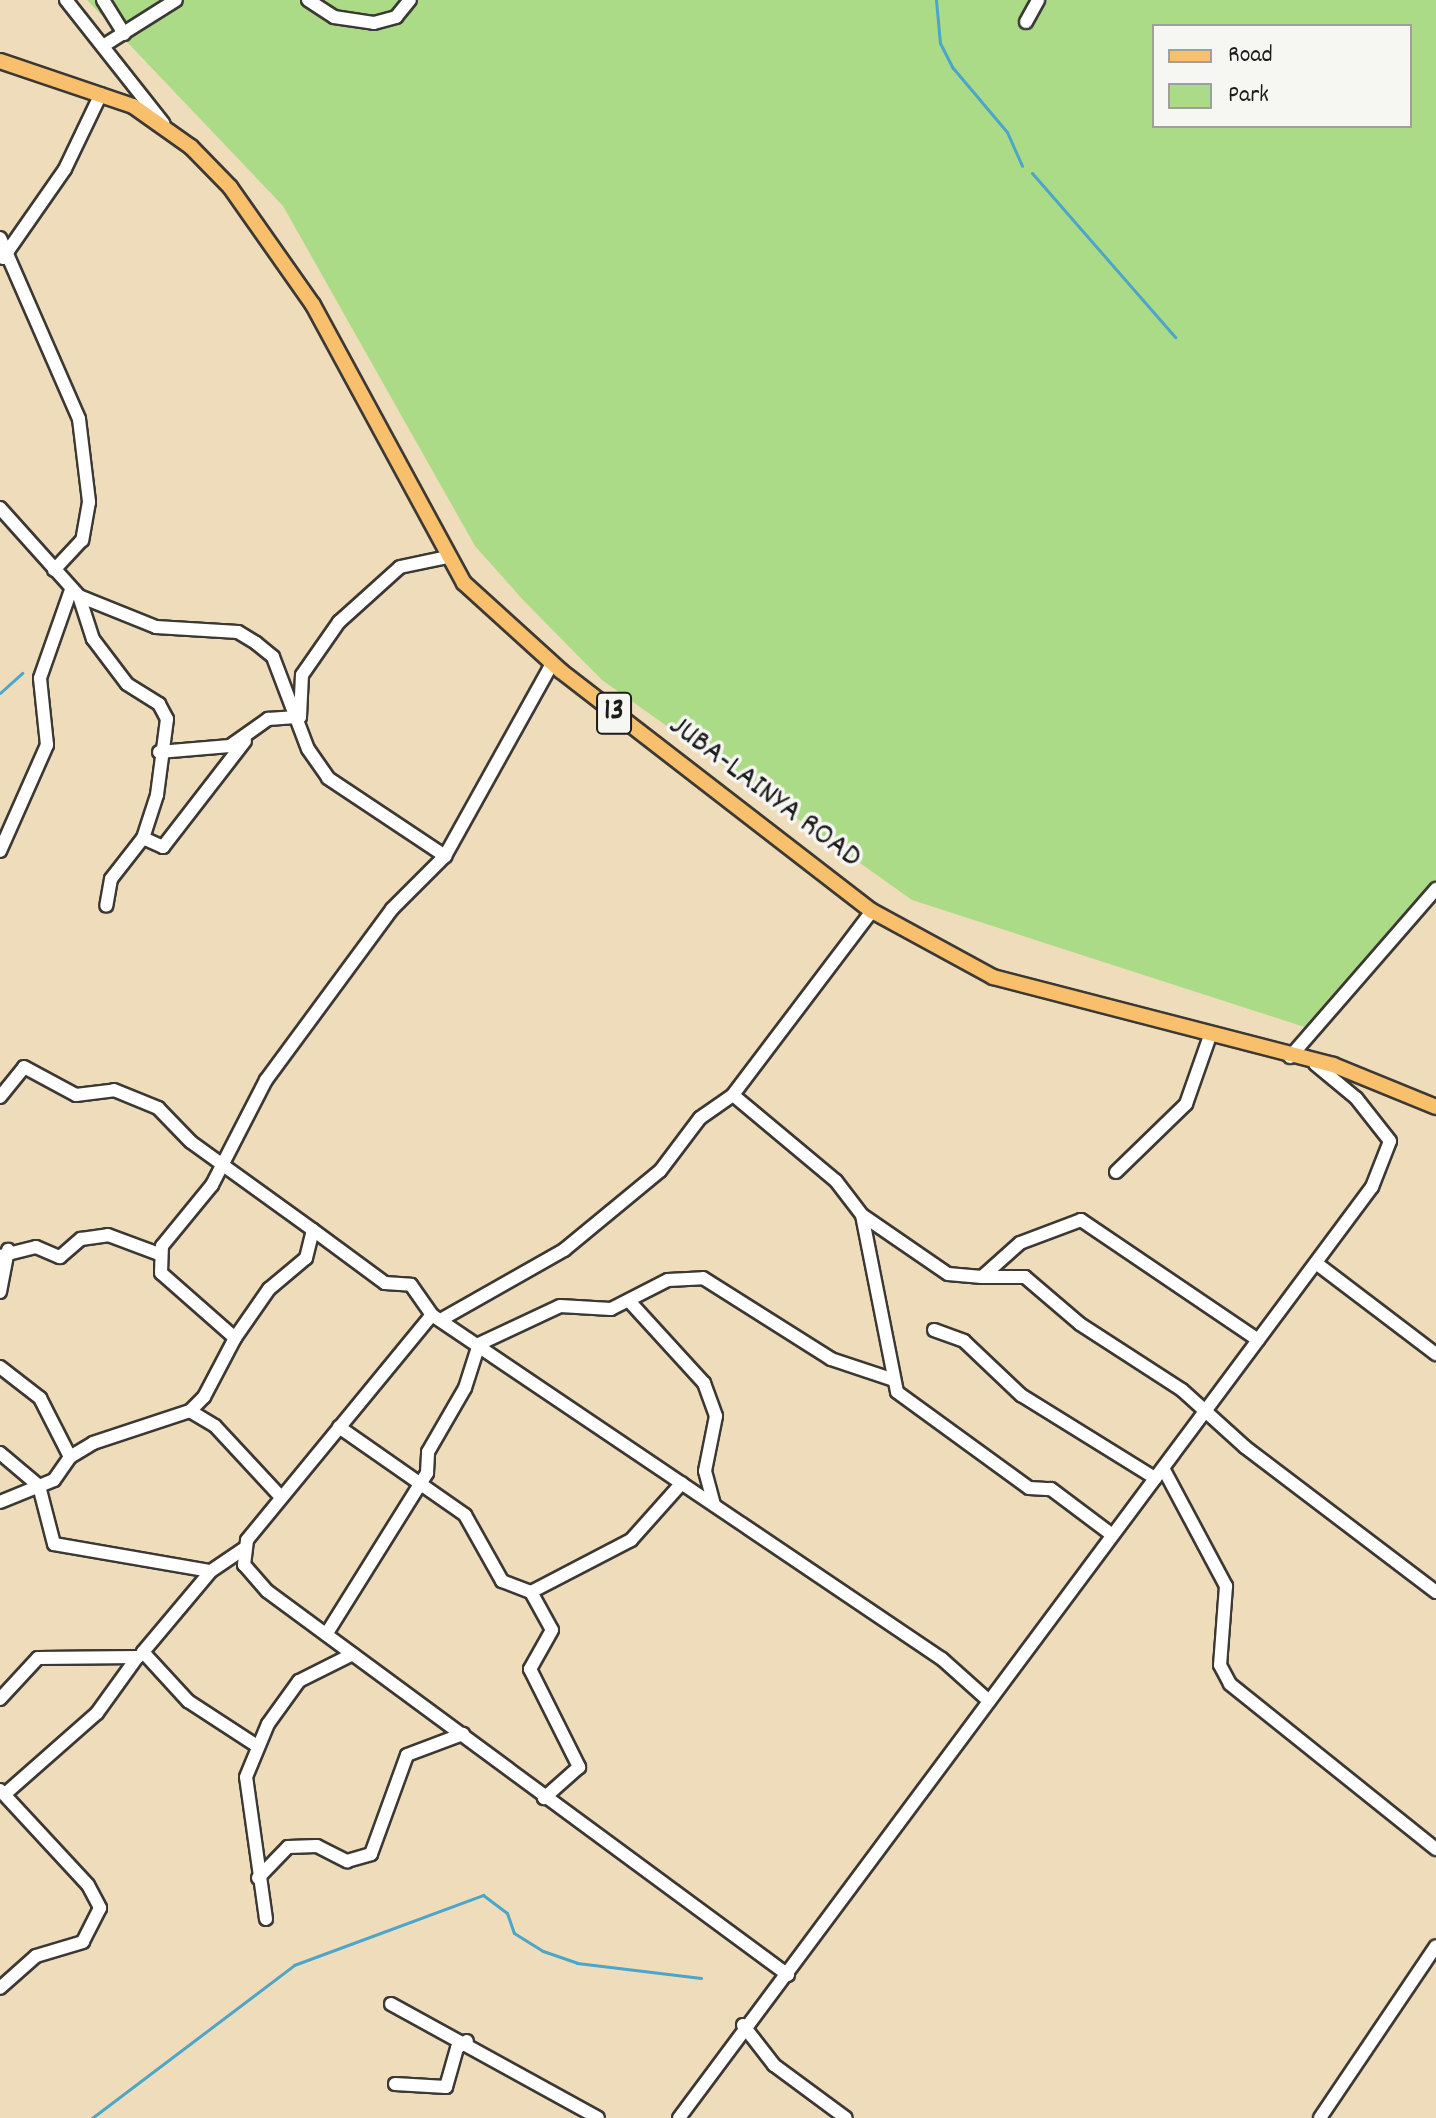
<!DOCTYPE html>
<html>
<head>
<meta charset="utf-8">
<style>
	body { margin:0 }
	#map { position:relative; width:1436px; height:2118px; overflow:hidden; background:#efdcbb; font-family:Dekko,sans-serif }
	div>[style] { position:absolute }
	.green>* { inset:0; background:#acdb88 }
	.stream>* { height:3px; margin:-1.5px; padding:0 1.5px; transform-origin:1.5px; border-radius:1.5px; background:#4ba6c9 }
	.roads { filter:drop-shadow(2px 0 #3c3934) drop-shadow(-2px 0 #3c3934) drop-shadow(0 2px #3c3934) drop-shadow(0 -2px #3c3934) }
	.minor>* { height:12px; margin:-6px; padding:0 6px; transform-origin:6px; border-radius:6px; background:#fff }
	.major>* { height:14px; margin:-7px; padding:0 7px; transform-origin:7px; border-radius:7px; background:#f8bf6c }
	span { translate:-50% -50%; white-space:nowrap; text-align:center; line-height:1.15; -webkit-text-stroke:7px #f6f6f2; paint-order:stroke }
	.shield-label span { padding:2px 6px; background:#f6f6f2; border:2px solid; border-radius:6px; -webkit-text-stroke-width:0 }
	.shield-label { font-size:30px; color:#1c1c1c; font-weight:700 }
	.street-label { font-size:32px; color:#1c1c1c }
	.legend { position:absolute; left:1152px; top:24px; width:260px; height:104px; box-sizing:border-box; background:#f6f6f2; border:2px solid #9f9f9c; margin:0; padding:10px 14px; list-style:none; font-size:24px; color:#1c1c1c }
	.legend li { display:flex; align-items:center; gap:16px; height:40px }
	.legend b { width:40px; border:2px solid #9f9f9c }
</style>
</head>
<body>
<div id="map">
	<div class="green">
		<div style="clip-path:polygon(evenodd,87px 0,1436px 0,1436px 900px,1320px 1032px,912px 900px,602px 680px,524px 601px,475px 546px,283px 206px,87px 0,1154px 26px,1410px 26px,1410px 126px,1154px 126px,1154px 26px)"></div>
	</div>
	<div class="stream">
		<div style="left:936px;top:0;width:43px;rotate:84.7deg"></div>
		<div style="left:940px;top:43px;width:28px;rotate:63deg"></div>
		<div style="left:953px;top:68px;width:84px;rotate:49.8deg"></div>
		<div style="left:1007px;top:132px;width:37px;rotate:66deg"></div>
		<div style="left:1032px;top:173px;width:218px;rotate:48.9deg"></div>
		<div style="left:0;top:693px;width:30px;rotate:-42deg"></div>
		<div style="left:92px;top:2118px;width:253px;rotate:-37.1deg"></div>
		<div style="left:294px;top:1965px;width:202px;rotate:-20.3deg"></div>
		<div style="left:483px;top:1895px;width:30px;rotate:37deg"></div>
		<div style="left:507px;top:1913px;width:21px;rotate:71deg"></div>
		<div style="left:514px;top:1933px;width:34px;rotate:32deg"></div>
		<div style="left:543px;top:1951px;width:36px;rotate:19deg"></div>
		<div style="left:577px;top:1963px;width:125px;rotate:6.9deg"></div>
	</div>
	<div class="roads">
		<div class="minor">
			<div style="left:66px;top:0;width:157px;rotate:51.7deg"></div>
			<div style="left:103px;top:0;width:40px;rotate:58deg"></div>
			<div style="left:308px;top:0;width:31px;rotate:33deg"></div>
			<div style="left:334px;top:17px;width:40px;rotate:8.5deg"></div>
			<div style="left:374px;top:23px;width:23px;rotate:-15deg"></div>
			<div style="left:396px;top:17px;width:22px;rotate:-51deg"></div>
			<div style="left:1026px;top:22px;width:25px;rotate:-61deg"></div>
			<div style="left:103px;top:46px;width:86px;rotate:-32.2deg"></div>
			<div style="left:0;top:238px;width:197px;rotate:66.4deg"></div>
			<div style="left:79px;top:419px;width:84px;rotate:83.1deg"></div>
			<div style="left:89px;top:502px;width:39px;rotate:100deg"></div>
			<div style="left:82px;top:540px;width:41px;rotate:133deg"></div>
			<div style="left:3px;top:258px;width:108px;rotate:-55.1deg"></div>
			<div style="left:65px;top:169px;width:83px;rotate:-64.4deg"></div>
			<div style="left:0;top:508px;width:118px;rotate:48.1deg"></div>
			<div style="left:79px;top:596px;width:83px;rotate:21.9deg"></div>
			<div style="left:156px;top:627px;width:82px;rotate:3.5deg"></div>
			<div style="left:238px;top:632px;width:21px;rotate:31deg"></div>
			<div style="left:256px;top:643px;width:22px;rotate:39deg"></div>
			<div style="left:273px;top:657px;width:98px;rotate:69.2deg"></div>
			<div style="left:308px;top:749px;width:35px;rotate:55deg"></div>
			<div style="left:328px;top:778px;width:141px;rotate:33.7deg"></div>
			<div style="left:79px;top:596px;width:45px;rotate:72deg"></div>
			<div style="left:93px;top:639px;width:56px;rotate:52.9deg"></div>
			<div style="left:127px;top:684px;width:38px;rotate:32deg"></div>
			<div style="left:159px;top:704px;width:17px;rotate:62deg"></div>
			<div style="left:167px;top:719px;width:77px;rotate:97.5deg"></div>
			<div style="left:157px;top:795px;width:45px;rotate:108deg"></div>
			<div style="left:143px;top:838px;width:52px;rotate:128deg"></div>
			<div style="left:111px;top:879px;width:27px;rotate:100deg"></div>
			<div style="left:159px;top:752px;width:71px;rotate:-4.8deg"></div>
			<div style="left:230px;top:746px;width:47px;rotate:-35.4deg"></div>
			<div style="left:268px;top:719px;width:32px;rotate:-4deg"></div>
			<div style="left:300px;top:717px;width:42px;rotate:-87.3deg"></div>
			<div style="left:302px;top:675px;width:65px;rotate:-55.1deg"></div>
			<div style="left:339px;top:622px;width:82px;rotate:-42deg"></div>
			<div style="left:400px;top:567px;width:48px;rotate:-12deg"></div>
			<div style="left:143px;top:838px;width:22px;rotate:24deg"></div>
			<div style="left:163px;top:847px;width:134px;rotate:-52.3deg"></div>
			<div style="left:0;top:851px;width:116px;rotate:-66.1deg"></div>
			<div style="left:47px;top:745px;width:67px;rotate:-96deg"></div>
			<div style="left:40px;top:678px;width:93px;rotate:-70.6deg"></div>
			<div style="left:872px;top:911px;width:231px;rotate:127.1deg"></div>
			<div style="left:733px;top:1095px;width:134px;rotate:39.9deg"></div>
			<div style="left:836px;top:1181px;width:43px;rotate:52.6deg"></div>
			<div style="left:862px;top:1215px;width:180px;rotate:78.8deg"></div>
			<div style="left:897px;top:1392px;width:163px;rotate:36deg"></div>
			<div style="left:1029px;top:1488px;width:22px;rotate:3deg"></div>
			<div style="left:1051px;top:1489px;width:75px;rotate:36.9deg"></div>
			<div style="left:1290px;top:1057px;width:223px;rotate:-49deg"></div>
			<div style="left:0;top:1097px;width:38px;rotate:-51deg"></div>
			<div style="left:24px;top:1067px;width:59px;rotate:28.3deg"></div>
			<div style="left:76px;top:1095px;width:38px;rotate:-7deg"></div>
			<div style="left:114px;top:1090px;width:48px;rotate:22.2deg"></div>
			<div style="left:158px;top:1108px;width:47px;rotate:45.9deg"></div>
			<div style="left:191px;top:1142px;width:150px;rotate:35.8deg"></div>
			<div style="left:313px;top:1230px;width:29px;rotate:104deg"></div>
			<div style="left:306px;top:1258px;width:48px;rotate:140deg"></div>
			<div style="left:269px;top:1289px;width:60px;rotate:124.8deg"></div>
			<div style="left:1116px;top:1172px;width:98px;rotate:-44.2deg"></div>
			<div style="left:1186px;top:1104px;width:72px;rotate:-70.6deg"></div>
			<div style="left:862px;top:1215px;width:104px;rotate:34.5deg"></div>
			<div style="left:948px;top:1274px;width:34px;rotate:5deg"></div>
			<div style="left:982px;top:1277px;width:51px;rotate:-41.8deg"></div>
			<div style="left:1020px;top:1243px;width:65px;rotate:-20.7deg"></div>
			<div style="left:1081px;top:1220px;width:214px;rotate:34.1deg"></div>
			<div style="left:313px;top:1230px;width:89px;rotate:36.4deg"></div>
			<div style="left:385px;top:1283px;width:26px;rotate:4deg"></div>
			<div style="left:411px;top:1285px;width:37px;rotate:55deg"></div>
			<div style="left:0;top:1256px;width:37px;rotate:-14deg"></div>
			<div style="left:36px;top:1247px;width:26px;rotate:23deg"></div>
			<div style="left:60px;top:1257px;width:28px;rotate:-41deg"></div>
			<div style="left:81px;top:1239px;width:27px;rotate:-8deg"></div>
			<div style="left:108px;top:1235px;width:54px;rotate:20.4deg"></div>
			<div style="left:1316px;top:1263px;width:151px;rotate:37.2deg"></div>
			<div style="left:982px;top:1277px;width:43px"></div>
			<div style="left:1025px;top:1277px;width:72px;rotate:40.5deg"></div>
			<div style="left:1080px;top:1324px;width:121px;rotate:32.9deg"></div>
			<div style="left:1182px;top:1390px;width:85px;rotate:42.1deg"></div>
			<div style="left:1245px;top:1447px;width:240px;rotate:37.2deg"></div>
			<div style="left:0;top:1292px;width:43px;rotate:-79.2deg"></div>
			<div style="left:630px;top:1302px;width:110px;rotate:47.6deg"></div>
			<div style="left:704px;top:1383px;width:35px;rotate:70deg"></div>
			<div style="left:716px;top:1416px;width:56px;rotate:101.3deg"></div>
			<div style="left:705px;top:1471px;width:35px;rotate:75deg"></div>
			<div style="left:444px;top:1318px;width:138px;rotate:-29.5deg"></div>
			<div style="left:564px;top:1250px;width:124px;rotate:-39.5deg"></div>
			<div style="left:660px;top:1171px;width:66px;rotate:-53deg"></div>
			<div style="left:700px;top:1118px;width:40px;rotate:-34.9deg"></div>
			<div style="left:934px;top:1330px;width:32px;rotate:20deg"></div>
			<div style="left:964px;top:1341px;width:79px;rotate:43.5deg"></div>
			<div style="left:1021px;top:1395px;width:158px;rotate:31.8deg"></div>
			<div style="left:0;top:1367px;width:51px;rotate:37.8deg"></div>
			<div style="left:40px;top:1398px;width:66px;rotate:63deg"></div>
			<div style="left:190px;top:1411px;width:29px;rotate:31deg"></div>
			<div style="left:215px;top:1426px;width:97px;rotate:47.1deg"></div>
			<div style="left:339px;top:1427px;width:154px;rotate:34.9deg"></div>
			<div style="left:465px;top:1515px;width:76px;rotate:60.7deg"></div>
			<div style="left:502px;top:1581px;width:31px;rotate:21deg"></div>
			<div style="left:531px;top:1592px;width:43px;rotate:61.1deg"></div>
			<div style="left:552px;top:1630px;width:45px;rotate:119.4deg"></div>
			<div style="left:530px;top:1669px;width:110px;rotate:63.4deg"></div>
			<div style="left:579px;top:1767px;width:47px;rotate:138.5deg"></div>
			<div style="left:0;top:1453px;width:51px;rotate:40.2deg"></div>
			<div style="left:39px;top:1486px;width:60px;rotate:75.5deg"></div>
			<div style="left:54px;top:1544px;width:159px;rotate:9.8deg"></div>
			<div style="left:211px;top:1571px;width:41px;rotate:-34.1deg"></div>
			<div style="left:1163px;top:1468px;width:134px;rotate:61.9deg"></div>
			<div style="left:1226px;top:1586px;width:79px;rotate:94.3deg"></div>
			<div style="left:1220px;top:1665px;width:21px;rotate:62deg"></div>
			<div style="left:1230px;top:1684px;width:264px;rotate:38.7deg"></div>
			<div style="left:0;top:1502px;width:58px;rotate:-22.2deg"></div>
			<div style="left:54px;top:1480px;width:28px;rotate:-55deg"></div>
			<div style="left:70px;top:1457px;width:27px;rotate:-31deg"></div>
			<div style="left:93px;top:1443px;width:102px;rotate:-18.3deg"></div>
			<div style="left:190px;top:1411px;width:20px;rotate:-45deg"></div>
			<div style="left:204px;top:1397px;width:67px;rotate:-62.3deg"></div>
			<div style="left:235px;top:1338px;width:98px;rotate:-138.7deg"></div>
			<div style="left:161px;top:1273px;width:27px;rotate:-88deg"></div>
			<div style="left:162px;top:1246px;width:79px;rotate:-50.7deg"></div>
			<div style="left:212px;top:1185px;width:118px;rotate:-62.8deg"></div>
			<div style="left:266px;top:1080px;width:212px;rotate:-53.6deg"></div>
			<div style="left:392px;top:909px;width:75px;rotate:-45deg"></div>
			<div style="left:445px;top:856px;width:220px;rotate:-60.9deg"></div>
			<div style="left:211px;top:1571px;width:106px;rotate:130deg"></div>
			<div style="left:143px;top:1652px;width:67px;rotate:47.4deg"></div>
			<div style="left:188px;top:1701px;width:82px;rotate:33.1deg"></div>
			<div style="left:531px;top:1592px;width:113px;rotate:-27.5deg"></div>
			<div style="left:631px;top:1540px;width:76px;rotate:-48.2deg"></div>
			<div style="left:327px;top:1633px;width:189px;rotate:-58deg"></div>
			<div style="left:427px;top:1473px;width:21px;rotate:-87deg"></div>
			<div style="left:428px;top:1452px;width:74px;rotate:-60deg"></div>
			<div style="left:465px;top:1388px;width:46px;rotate:-72.3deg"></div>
			<div style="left:479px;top:1344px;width:89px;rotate:-25.1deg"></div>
			<div style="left:560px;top:1306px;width:51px;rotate:3.4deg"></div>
			<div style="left:611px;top:1309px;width:64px;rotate:-27deg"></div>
			<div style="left:668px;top:1280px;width:35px;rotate:-3deg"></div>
			<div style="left:703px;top:1278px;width:151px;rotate:32.3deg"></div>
			<div style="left:831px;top:1359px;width:66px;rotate:18.4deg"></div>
			<div style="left:0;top:1699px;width:56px;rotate:-47.2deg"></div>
			<div style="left:38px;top:1658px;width:100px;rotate:-0.6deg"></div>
			<div style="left:0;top:1790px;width:129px;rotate:47.2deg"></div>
			<div style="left:88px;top:1885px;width:26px;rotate:62deg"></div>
			<div style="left:100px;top:1908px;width:38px;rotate:117deg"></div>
			<div style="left:83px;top:1942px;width:49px;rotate:163.4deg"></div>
			<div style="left:36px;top:1956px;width:48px;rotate:138.4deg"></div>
			<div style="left:5px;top:1794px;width:123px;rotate:-41.4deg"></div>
			<div style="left:97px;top:1713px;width:67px;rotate:-54.2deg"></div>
			<div style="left:258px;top:1878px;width:43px;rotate:-45.9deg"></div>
			<div style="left:288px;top:1847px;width:29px;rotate:-2deg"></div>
			<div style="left:317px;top:1846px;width:34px;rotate:27deg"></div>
			<div style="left:347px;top:1861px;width:25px;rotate:-16deg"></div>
			<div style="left:371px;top:1854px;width:105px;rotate:-70deg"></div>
			<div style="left:407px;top:1755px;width:60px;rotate:-20.6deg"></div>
			<div style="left:266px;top:1919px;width:143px;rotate:-98deg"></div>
			<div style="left:246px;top:1777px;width:57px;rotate:-67.5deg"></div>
			<div style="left:268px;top:1724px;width:53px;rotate:-54.2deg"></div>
			<div style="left:299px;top:1681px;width:60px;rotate:-26.6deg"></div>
			<div style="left:788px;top:1975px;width:647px;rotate:-143.61deg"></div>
			<div style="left:267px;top:1591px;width:35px;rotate:-131deg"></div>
			<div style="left:244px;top:1565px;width:25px;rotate:-83deg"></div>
			<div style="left:247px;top:1540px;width:291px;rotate:-50.6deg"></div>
			<div style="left:432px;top:1315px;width:615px;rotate:34deg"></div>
			<div style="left:942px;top:1659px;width:63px;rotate:41.8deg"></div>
			<div style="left:391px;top:2004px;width:236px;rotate:28.8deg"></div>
			<div style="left:743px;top:2025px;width:51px;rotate:52.2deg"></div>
			<div style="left:774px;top:2065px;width:89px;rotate:36.4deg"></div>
			<div style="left:395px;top:2084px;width:51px;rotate:3.4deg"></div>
			<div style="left:446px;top:2087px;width:41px;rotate:-74.2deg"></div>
			<div style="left:457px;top:2048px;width:12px;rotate:-35deg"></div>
			<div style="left:679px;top:2118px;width:1161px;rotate:-53.34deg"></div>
			<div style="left:1372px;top:1187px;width:49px;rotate:-68.6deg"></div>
			<div style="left:1390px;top:1141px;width:55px;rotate:-128.3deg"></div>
			<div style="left:1356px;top:1098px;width:53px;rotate:-140.3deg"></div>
			<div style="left:1320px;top:2118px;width:207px;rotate:-56deg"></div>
		</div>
		<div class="major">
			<div style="left:0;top:61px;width:140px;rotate:18.7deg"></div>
			<div style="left:133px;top:106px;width:71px;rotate:35.3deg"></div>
			<div style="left:191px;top:147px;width:56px;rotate:45.7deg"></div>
			<div style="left:230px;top:187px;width:144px;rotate:54.9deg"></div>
			<div style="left:313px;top:305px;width:316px;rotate:61.5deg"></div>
			<div style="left:464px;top:583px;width:131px;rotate:42.2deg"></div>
			<div style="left:561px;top:671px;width:393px;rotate:37.7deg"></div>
			<div style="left:872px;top:911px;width:138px;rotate:28.6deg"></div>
			<div style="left:993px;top:977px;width:351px;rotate:14.5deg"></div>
			<div style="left:1333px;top:1065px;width:111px;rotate:22.2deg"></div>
		</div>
	</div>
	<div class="shield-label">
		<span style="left:614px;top:713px">13</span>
	</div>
	<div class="street-label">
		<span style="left:764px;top:793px;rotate:37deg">JUBA-LAINYA ROAD</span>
	</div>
	<ul class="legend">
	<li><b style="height:10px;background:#f8bf6c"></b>Road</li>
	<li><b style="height:22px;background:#acdb88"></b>Park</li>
	</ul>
</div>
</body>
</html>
